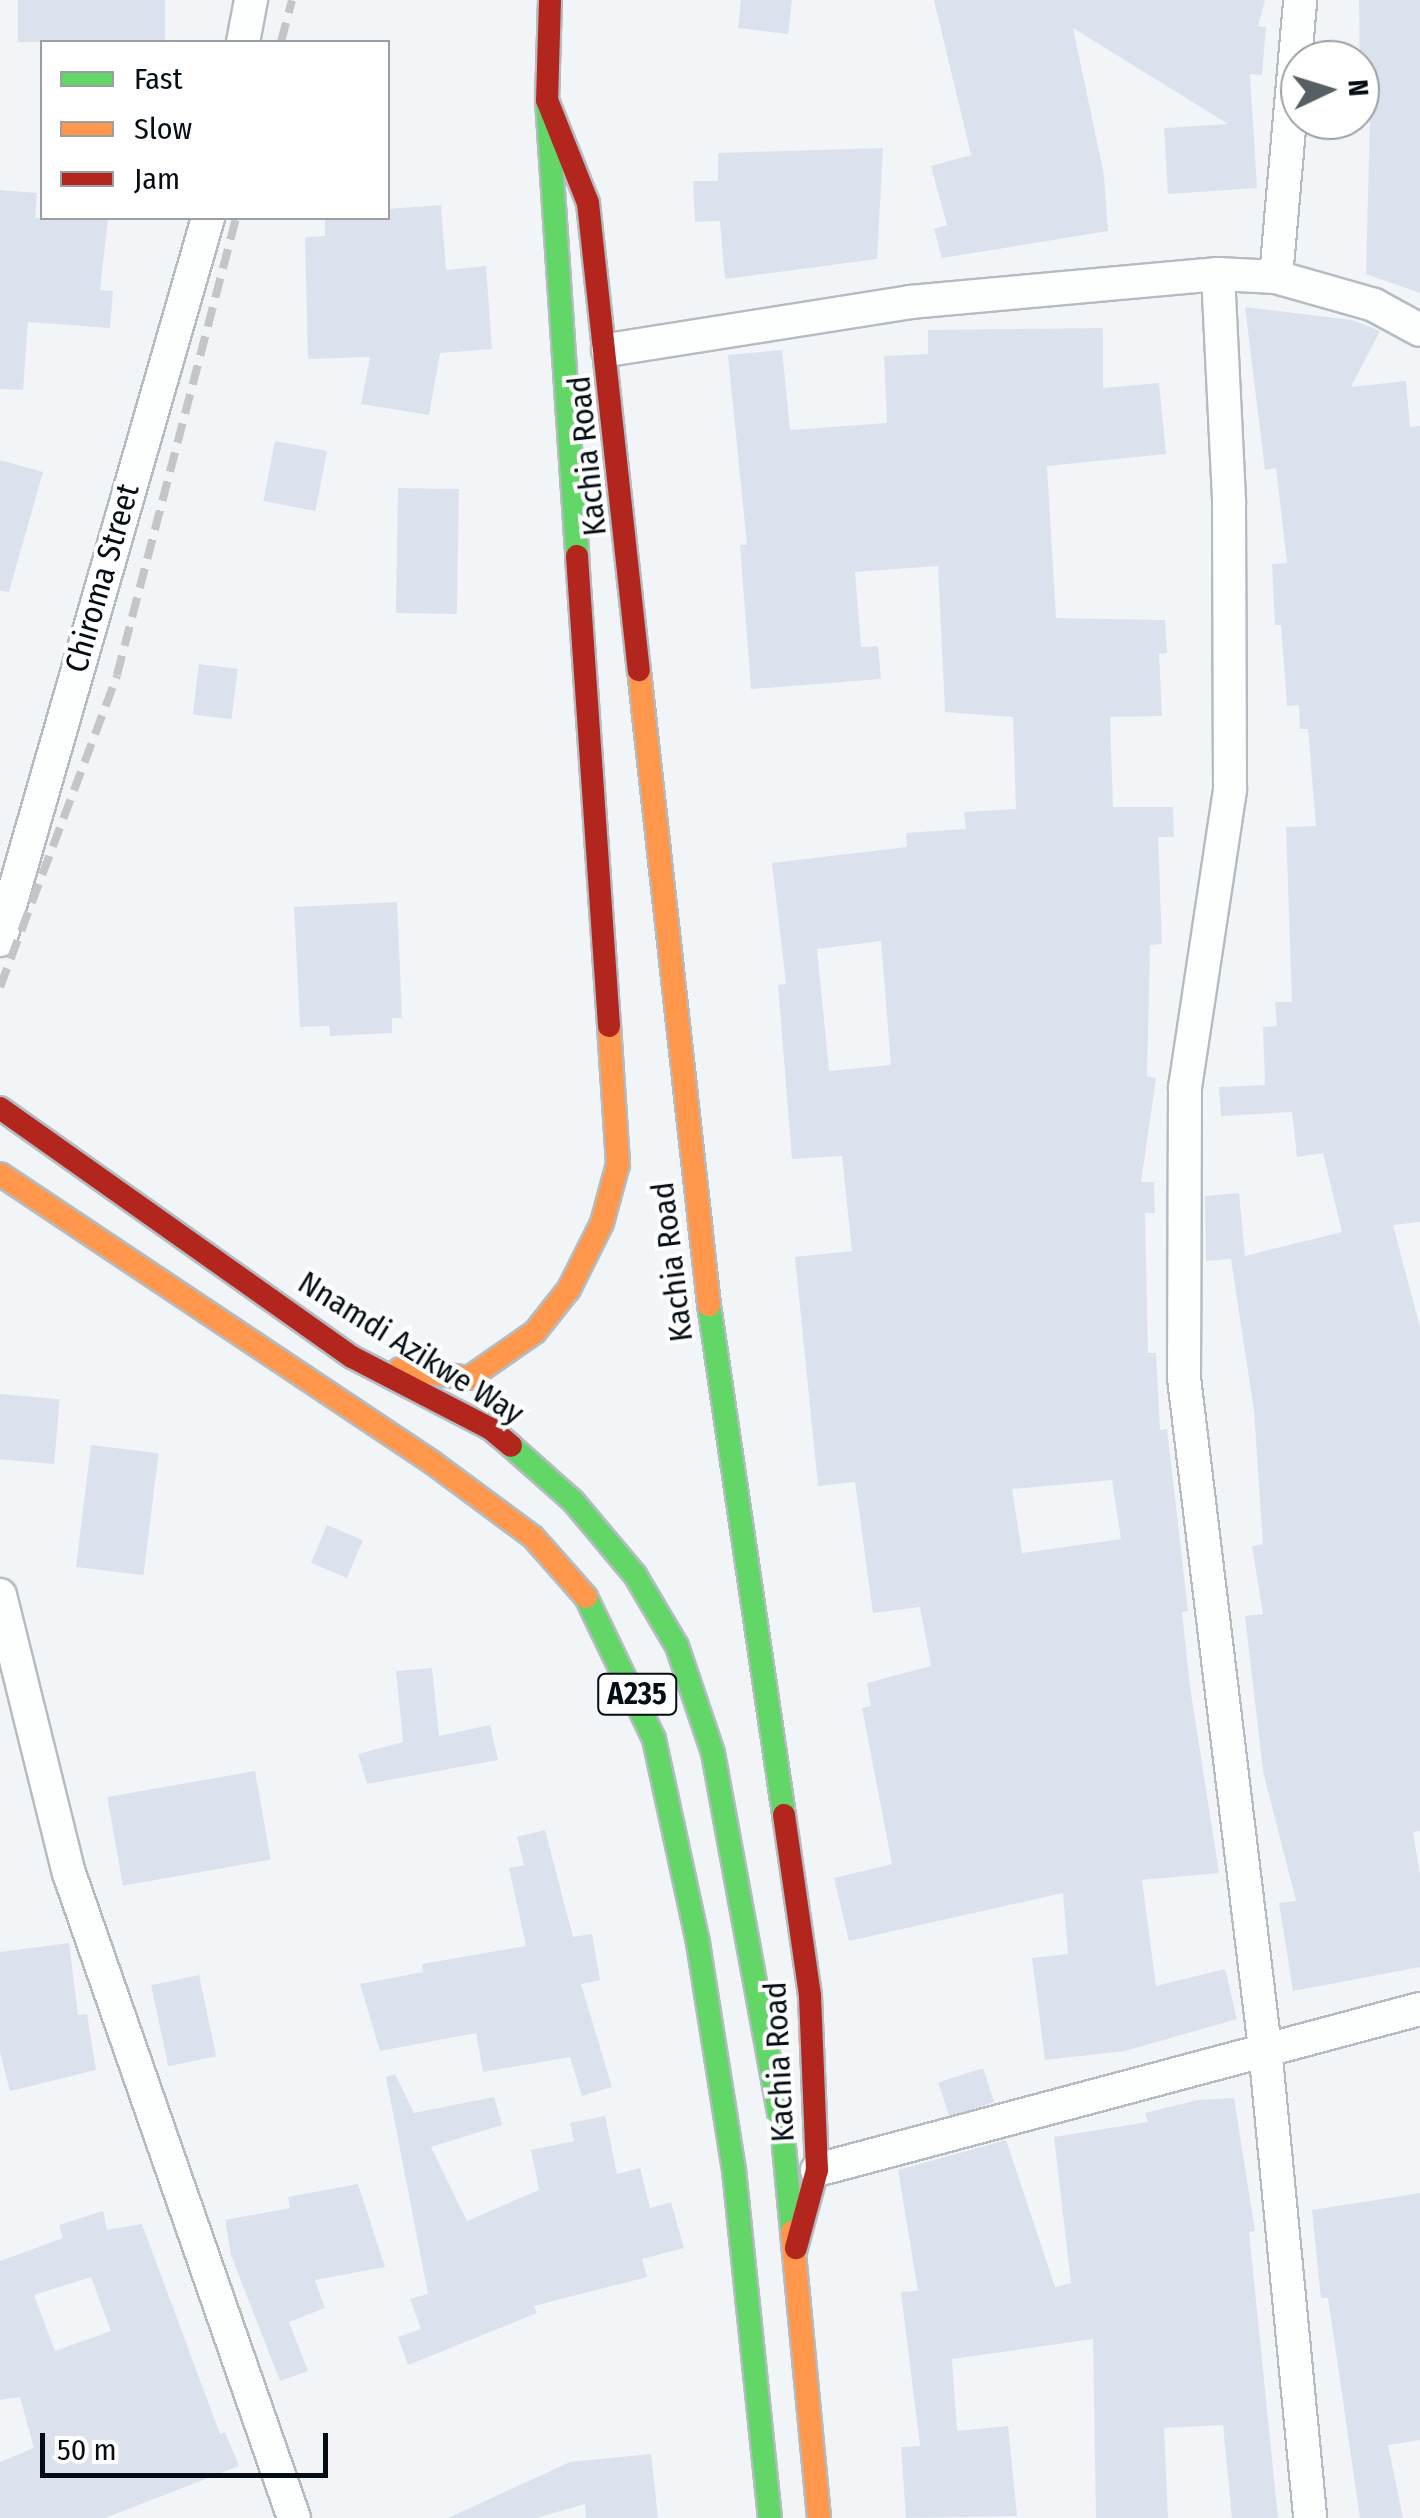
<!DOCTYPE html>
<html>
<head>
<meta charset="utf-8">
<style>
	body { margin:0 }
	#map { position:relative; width:1420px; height:2518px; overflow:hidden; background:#f1f5f7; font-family:"Fira Sans Condensed",sans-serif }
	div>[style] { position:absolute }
	.building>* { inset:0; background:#dce2ed; transform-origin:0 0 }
	.roads { filter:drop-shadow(2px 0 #b4bcc1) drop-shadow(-2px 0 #b4bcc1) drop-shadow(0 2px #b4bcc1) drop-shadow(0 -2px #b4bcc1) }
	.street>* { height:32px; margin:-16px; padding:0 16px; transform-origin:16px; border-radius:16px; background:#fdfefe }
	.fast>* { height:22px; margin:-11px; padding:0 11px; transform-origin:11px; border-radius:11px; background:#63d668 }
	.slow>* { height:22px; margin:-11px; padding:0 11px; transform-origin:11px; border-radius:11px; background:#ff974d }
	.jam>* { height:22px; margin:-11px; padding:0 11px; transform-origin:11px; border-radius:11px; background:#b3261e }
	.rail>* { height:8px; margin-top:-4px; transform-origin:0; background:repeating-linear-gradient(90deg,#c3c5c6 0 20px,transparent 0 30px) }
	span { translate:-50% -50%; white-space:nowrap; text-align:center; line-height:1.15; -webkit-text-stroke:8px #fff; paint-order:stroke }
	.shield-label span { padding:2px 8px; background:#fff; border:2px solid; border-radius:8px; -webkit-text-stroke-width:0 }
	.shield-label { font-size:30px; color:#030e15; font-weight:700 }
	.street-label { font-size:32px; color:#030e15 }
	.legend { position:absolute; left:40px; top:40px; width:350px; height:180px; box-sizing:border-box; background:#fff; border:2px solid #9a9fa1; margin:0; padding:12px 18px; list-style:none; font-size:30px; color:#030e15 }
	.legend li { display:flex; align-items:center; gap:20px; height:50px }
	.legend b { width:50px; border:2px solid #9a9fa1 }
	.north { position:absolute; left:1280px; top:40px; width:100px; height:100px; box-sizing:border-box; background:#fff; border:2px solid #9a9fa1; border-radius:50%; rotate:86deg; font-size:28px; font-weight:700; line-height:40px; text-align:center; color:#030e15 }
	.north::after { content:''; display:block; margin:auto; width:35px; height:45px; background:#565f64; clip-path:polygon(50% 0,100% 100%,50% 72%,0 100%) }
	.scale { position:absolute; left:40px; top:2433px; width:288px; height:45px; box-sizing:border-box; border:5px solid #030e15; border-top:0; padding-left:12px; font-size:30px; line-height:35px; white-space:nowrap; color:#030e15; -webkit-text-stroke:8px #fff; paint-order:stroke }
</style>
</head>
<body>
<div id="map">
	<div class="building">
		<div style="left:18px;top:0;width:147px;height:42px"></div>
		<div style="clip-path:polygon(741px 0,792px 0,788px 34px,738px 28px)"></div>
		<div style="clip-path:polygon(934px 0,1265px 0,1258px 26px,1266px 27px,1262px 75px,1250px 74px,1257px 188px,1168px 194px,1164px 128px,1228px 124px,1073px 28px,1104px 175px,1108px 231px,942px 258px,934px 229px,947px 225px,931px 166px,971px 155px)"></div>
		<div style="clip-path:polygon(1359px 0,1420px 0,1420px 293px,1366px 274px,1371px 79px,1360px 79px)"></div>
		<div style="clip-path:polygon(883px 148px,877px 259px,725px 279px,720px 221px,695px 222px,693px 181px,718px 181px,718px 153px)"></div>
		<div style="clip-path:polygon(0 190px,37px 193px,35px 218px,108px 218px,100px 290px,113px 291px,110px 328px,28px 322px,23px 390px,0 389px)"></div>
		<div style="clip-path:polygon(441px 205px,446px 270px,486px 266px,492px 349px,440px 353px,429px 415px,361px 404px,370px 357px,308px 359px,305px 237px,325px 236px,325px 218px,388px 218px,388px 209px)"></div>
		<div style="clip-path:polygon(1245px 307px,1352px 320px,1380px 331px,1351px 387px,1406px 381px,1410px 427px,1420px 426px,1420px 1222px,1393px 1225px,1420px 1327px,1420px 1831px,1413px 1832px,1420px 1875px,1420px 1967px,1293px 1991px,1279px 1903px,1296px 1901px,1263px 1771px,1245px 1616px,1263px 1614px,1252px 1546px,1263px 1544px,1254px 1411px,1231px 1259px,1206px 1261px,1205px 1196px,1239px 1193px,1245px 1256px,1342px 1232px,1323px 1153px,1297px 1157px,1292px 1112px,1221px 1116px,1219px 1087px,1265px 1085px,1263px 1027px,1277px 1026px,1275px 1002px,1292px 1002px,1286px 827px,1316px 826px,1308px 729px,1300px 729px,1299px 705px,1287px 706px,1281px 625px,1275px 625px,1272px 564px,1287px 563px,1276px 468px,1265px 470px)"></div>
		<div style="clip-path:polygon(evenodd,1103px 328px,1103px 388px,1159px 383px,1166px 454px,1047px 466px,1056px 618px,1165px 620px,1167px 653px,1159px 654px,1162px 716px,1110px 717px,1113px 807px,1173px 807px,1174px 837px,1158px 837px,1162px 944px,1150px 945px,1147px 1076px,1156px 1078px,1141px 1182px,1154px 1182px,1155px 1213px,1145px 1213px,1148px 1353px,1156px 1353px,1160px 1430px,1167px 1429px,1188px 1611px,1182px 1612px,1190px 1687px,1219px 1873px,1142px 1880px,1156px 1986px,1225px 1969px,1237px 2019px,1125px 2051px,1045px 2060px,1032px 1958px,1068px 1954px,1063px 1893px,849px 1941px,834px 1878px,892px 1864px,862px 1708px,871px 1706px,867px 1683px,931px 1666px,920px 1607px,873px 1613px,855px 1482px,818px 1486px,795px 1257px,852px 1251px,842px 1156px,792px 1159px,778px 985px,786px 984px,772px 863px,907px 847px,906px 833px,966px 829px,964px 812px,1016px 809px,1013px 717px,945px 712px,938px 566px,855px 572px,861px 647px,878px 646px,881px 679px,751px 689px,740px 545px,747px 545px,728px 355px,782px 350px,790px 430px,887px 423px,884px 356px,928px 354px,928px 330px,1103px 328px,881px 941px,891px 1065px,829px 1071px,817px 949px,881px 941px,1103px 328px,1112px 1480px,1121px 1539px,1022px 1553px,1012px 1489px,1112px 1480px)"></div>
		<div style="left:275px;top:441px;width:53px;height:61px;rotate:11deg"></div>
		<div style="clip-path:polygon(0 460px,43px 472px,9px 592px,0 591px)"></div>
		<div style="left:398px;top:488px;width:61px;height:125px;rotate:1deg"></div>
		<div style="left:199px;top:664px;width:39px;height:51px;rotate:7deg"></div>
		<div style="clip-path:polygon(397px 902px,402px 1018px,392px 1018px,392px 1033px,330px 1036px,329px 1026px,300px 1027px,294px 907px)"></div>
		<div style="left:0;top:1394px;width:60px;height:65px;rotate:5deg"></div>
		<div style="left:91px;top:1445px;width:68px;height:123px;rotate:7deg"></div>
		<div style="left:327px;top:1525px;width:39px;height:41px;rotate:23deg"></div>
		<div style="clip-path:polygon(432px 1668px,439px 1736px,490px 1725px,498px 1760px,367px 1784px,358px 1754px,403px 1742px,396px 1671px)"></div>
		<div style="left:255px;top:1771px;width:90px;height:150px;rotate:80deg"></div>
		<div style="clip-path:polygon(545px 1830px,573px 1937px,592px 1934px,600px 1980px,581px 1984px,612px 2087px,582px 2096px,570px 2057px,483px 2072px,476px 2033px,380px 2051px,360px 1984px,423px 1972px,422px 1964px,526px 1946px,509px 1868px,524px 1865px,517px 1837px)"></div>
		<div style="clip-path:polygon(69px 1943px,78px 2015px,87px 2014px,96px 2070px,10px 2091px,0 2052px,0 1952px)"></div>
		<div style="left:199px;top:1975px;width:83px;height:49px;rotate:78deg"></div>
		<div style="left:983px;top:2068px;width:36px;height:47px;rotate:72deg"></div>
		<div style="clip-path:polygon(395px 2074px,414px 2113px,494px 2097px,502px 2125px,431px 2147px,467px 2221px,539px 2190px,531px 2150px,574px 2141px,570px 2123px,605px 2116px,617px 2174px,640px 2168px,650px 2208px,671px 2202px,684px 2248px,642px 2259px,647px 2277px,534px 2306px,537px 2313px,408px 2365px,398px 2337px,421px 2329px,410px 2299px,428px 2294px,386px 2077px)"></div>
		<div style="clip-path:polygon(1234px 2098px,1255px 2231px,1249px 2232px,1278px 2518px,1232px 2518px,1223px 2425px,1164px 2428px,1168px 2518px,1096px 2518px,1093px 2339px,952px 2359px,957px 2431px,1008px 2426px,1017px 2516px,906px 2518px,901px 2447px,920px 2446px,901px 2292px,918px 2291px,898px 2170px,1006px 2140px,1055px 2287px,1071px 2283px,1054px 2137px,1148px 2122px,1145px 2113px,1198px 2100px)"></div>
		<div style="clip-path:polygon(358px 2184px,385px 2267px,315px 2280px,325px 2308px,289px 2322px,308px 2371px,280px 2381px,231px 2255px,225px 2220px,290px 2208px,288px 2197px)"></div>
		<div style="clip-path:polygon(1420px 2193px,1420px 2440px,1388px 2445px,1403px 2518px,1360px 2518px,1328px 2298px,1321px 2298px,1312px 2210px)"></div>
		<div style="clip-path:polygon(evenodd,103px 2211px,107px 2230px,142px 2224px,220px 2434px,225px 2432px,239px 2466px,105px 2518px,0 2518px,0 2462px,34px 2448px,20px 2397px,0 2400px,0 2261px,63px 2238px,59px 2225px,103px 2211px,91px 2277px,111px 2331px,55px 2351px,34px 2295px,91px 2277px)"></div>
		<div style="clip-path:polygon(651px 2454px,658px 2518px,586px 2518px,585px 2504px,536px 2518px,448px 2518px,570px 2462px)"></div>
	</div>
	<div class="roads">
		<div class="street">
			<div style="left:243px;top:42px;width:43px;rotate:-79.2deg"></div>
			<div style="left:1218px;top:274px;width:229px;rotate:87.2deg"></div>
			<div style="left:1229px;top:503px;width:287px;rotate:89.8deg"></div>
			<div style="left:1230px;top:790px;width:301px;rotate:98.6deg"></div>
			<div style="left:1185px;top:1088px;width:290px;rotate:90.2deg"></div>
			<div style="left:1184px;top:1378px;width:675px;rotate:83.11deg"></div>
			<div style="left:1265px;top:2048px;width:472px;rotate:84.5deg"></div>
			<div style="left:1276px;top:277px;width:278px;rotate:-85deg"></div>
			<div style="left:608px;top:350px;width:306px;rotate:-9deg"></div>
			<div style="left:910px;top:302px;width:309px;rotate:-5.2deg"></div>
			<div style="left:1218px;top:274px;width:58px;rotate:3deg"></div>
			<div style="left:1276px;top:277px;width:102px;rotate:15.9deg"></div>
			<div style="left:1374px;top:305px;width:52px;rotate:28.5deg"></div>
			<div style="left:0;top:940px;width:751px;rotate:-73.93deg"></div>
			<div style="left:0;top:1595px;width:286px;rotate:76.1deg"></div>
			<div style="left:69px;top:1873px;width:683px;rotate:70.77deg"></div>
			<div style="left:817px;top:2170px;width:624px;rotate:-14.95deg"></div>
		</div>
		<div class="fast">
			<div style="left:547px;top:100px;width:457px;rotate:86.2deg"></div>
			<div style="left:709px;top:1305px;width:515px;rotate:81.63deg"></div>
			<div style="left:511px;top:1446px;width:83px;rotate:41.6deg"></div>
			<div style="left:573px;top:1501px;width:97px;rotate:50deg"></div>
			<div style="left:635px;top:1575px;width:82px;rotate:59.4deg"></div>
			<div style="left:677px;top:1646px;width:113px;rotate:71.4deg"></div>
			<div style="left:713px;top:1753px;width:389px;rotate:79.6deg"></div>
			<div style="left:783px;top:2136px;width:96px;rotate:84.6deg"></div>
			<div style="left:586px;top:1597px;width:157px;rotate:64.4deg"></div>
			<div style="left:654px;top:1739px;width:209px;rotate:77.8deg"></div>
			<div style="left:698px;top:1943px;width:230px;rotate:81deg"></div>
			<div style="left:734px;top:2170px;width:350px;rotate:84.1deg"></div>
		</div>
		<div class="slow">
			<div style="left:639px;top:670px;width:639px;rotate:83.71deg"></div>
			<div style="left:0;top:1174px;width:521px;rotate:33.72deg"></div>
			<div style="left:433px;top:1463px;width:124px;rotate:36.5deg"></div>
			<div style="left:533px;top:1537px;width:80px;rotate:48.5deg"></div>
			<div style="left:400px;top:1369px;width:70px;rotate:7.4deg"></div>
			<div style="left:469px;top:1378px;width:80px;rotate:-34.9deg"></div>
			<div style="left:535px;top:1332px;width:55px;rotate:-51.7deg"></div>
			<div style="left:569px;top:1289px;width:74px;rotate:-63.4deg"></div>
			<div style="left:602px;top:1223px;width:61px;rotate:-74.8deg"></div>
			<div style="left:618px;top:1164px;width:138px;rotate:-93.7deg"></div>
			<div style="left:792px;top:2232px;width:287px;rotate:84.6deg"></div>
		</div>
		<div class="jam">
			<div style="left:550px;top:0;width:100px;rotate:91.7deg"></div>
			<div style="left:547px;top:100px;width:111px;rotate:68.3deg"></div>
			<div style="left:588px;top:203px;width:470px;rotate:83.8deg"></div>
			<div style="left:577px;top:556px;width:471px;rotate:86.1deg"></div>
			<div style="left:0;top:1108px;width:431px;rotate:35.3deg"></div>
			<div style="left:352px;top:1357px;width:157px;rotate:27.4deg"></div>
			<div style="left:491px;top:1429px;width:26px;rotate:40deg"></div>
			<div style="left:784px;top:1815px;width:183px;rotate:81.8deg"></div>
			<div style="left:810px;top:1996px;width:174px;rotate:87.7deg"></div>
			<div style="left:817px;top:2170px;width:81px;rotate:105.1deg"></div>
		</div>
	</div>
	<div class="rail">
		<div style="left:281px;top:42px;width:43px;rotate:-75.3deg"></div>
		<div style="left:0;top:987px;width:333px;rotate:-69.4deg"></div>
		<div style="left:117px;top:675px;width:472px;rotate:-75.4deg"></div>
	</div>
	<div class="shield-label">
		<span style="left:637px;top:1694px">A235</span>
	</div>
	<div class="street-label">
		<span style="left:587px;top:456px;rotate:-96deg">Kachia Road</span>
		<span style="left:102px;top:578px;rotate:-74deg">Chiroma Street</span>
		<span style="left:672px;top:1262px;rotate:-97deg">Kachia Road</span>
		<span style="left:411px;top:1348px;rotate:32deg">Nnamdi Azikwe Way</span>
		<span style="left:779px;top:2062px;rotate:-93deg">Kachia Road</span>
	</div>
	<ul class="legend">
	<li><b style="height:12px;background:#63d668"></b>Fast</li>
	<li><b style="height:12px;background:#ff974d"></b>Slow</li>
	<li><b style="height:12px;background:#b3261e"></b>Jam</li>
	</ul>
	<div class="north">N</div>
	<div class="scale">50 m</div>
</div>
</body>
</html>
